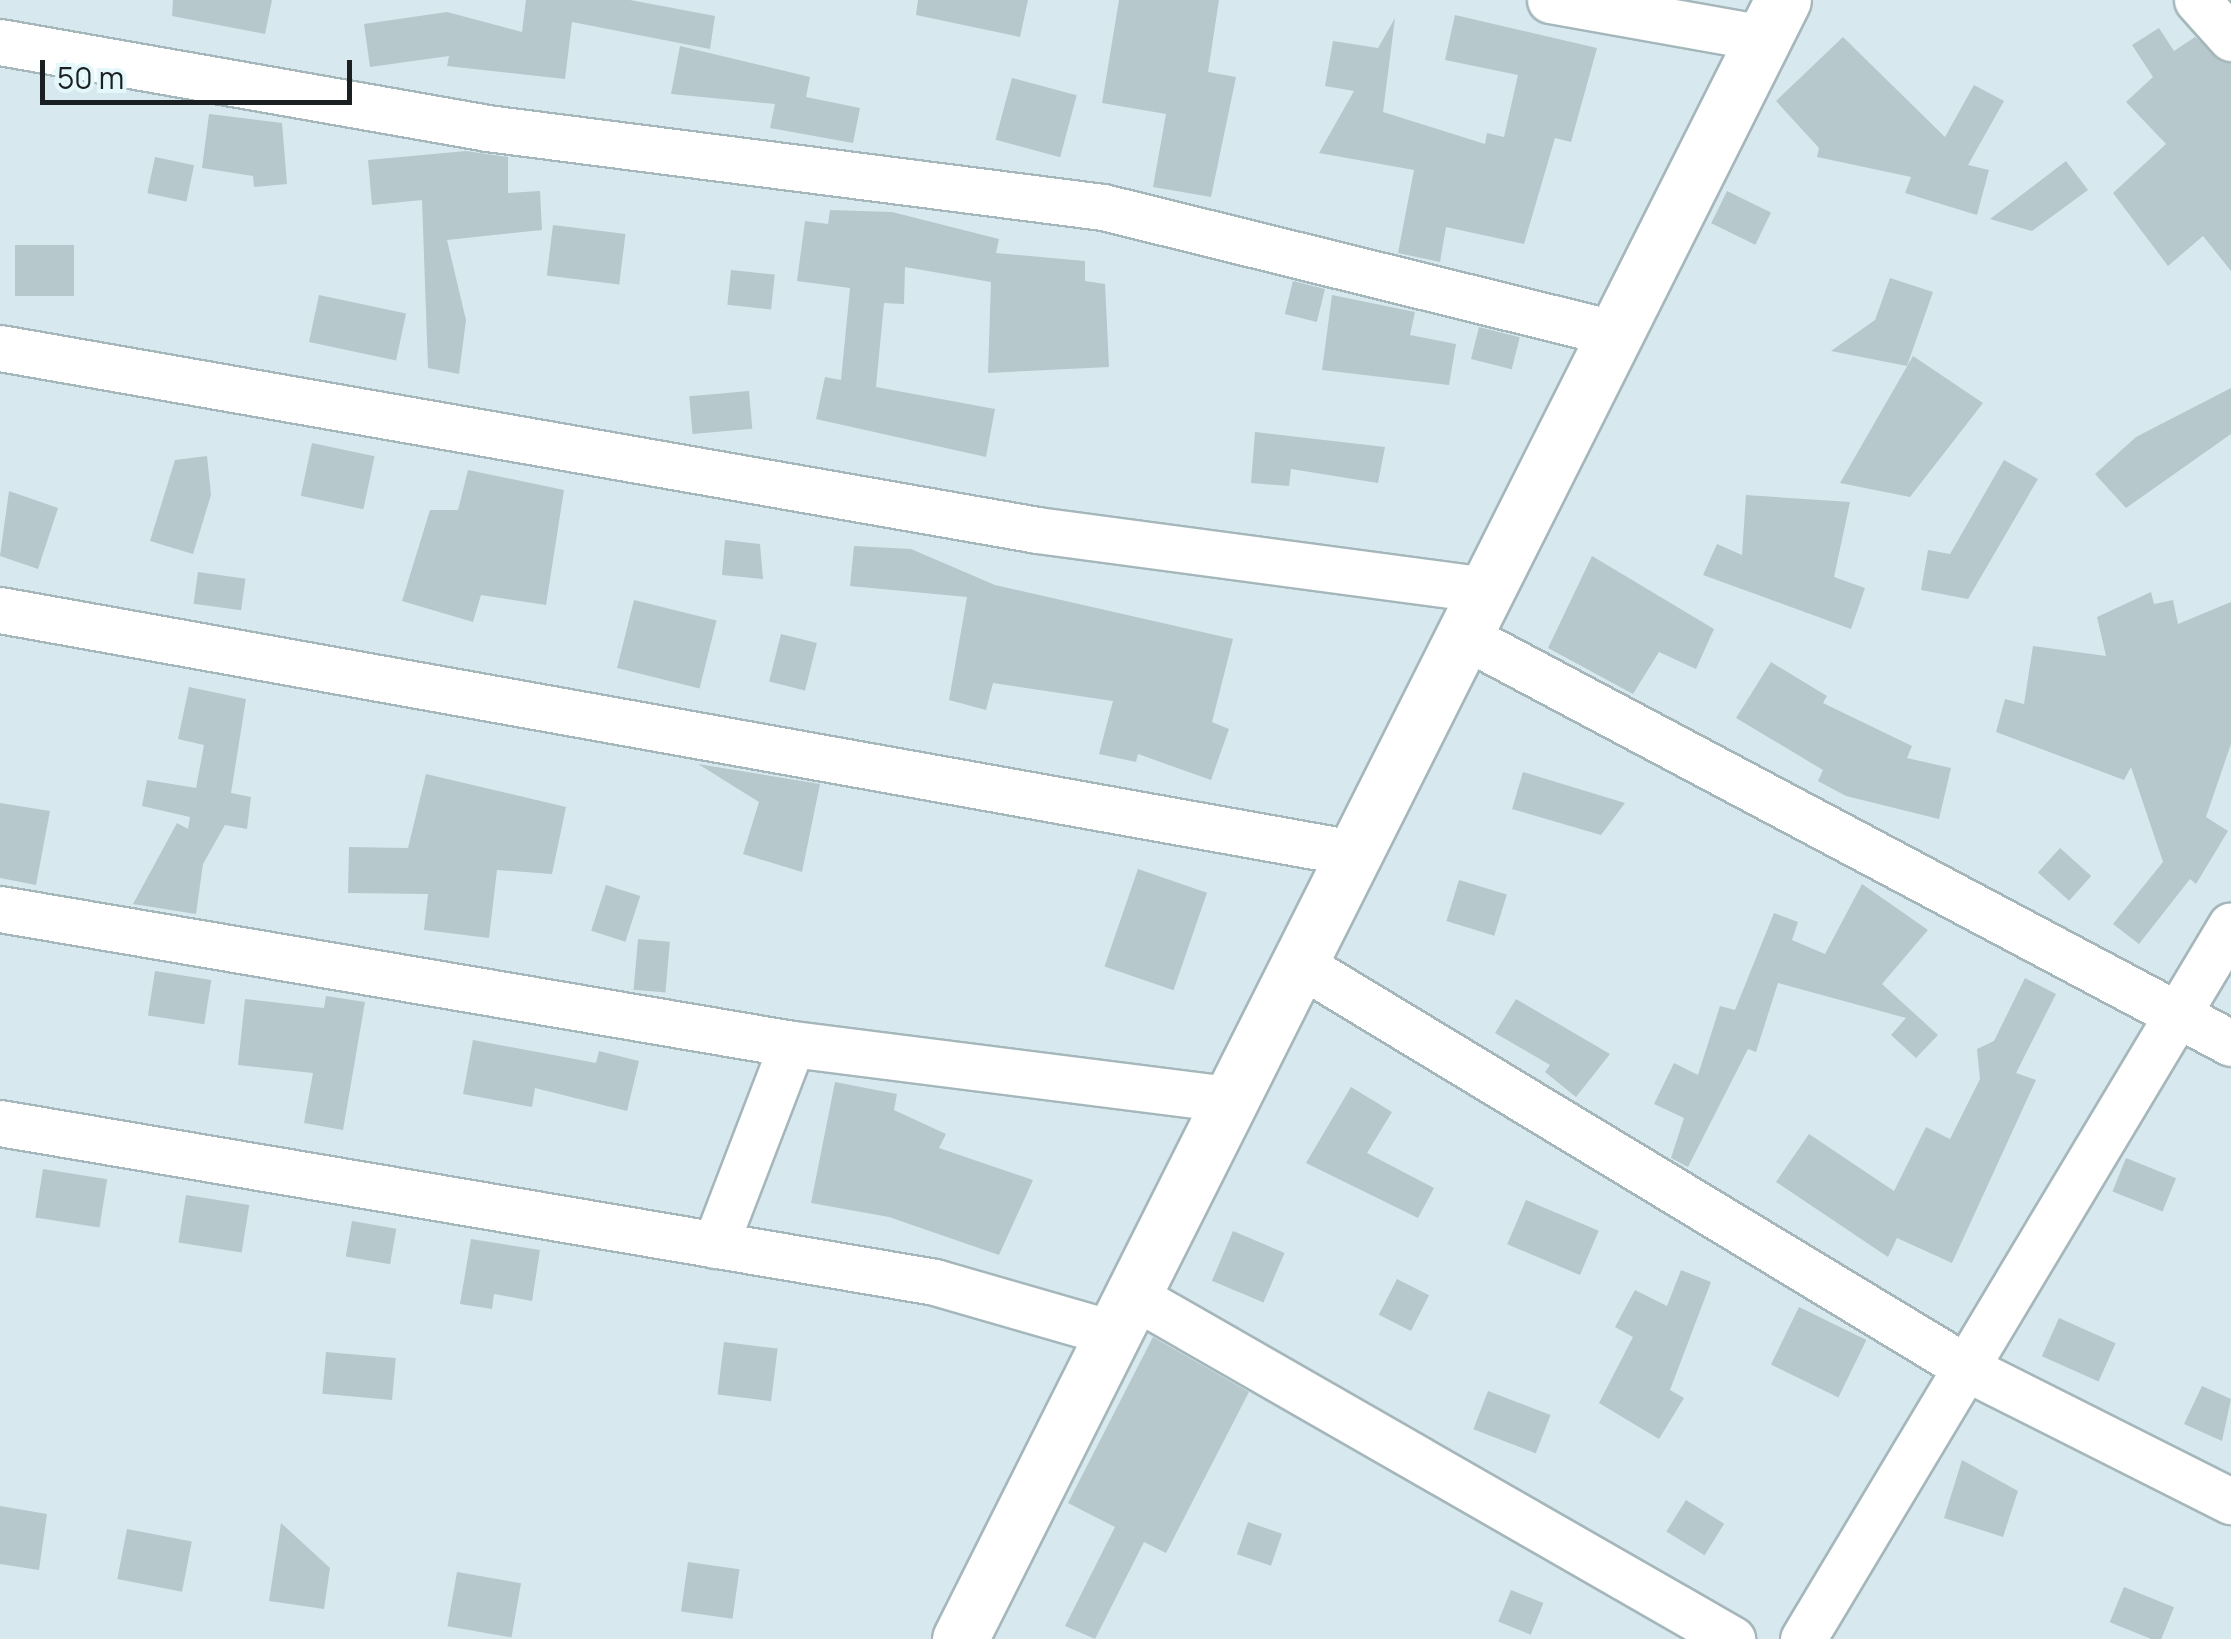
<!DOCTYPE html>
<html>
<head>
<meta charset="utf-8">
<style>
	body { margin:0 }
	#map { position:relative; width:2231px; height:1639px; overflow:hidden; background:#d7e9ee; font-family:Manrope,sans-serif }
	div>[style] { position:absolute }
	.building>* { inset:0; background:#b6c8cc; transform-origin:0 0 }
	.roads { filter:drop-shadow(2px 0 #a5b7bb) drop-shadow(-2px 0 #a5b7bb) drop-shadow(0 2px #a5b7bb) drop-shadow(0 -2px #a5b7bb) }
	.minor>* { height:45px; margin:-22.5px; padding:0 22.5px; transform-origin:22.5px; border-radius:22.5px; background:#fff }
	.tertiary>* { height:55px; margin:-27.5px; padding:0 27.5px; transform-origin:27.5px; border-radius:27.5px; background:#fff }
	span { translate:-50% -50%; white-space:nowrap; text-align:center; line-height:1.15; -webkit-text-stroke:8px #e4f7fb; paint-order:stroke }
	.scale { position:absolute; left:40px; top:60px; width:312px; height:45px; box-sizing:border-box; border:5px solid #1a2022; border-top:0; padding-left:12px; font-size:30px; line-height:35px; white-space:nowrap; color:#1a2022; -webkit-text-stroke:8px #e4f7fb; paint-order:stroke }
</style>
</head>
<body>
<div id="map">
	<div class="building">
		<div style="clip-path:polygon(173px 0,272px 0,265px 34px,172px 16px)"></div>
		<div style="clip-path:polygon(526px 0,630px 0,715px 16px,710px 49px,572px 22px,565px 79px,447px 66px,449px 56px,370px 67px,364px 24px,447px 12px,522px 32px)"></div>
		<div style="clip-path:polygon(918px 0,1028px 0,1020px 37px,916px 15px)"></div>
		<div style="clip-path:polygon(1119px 0,1219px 0,1208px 72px,1236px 77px,1211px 197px,1153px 187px,1166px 114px,1102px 103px)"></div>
		<div style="clip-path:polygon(1455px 15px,1597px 48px,1571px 142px,1555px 138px,1524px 244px,1446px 227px,1440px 262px,1398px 253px,1414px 170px,1319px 153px,1354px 91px,1325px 86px,1333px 41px,1378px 48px,1395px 18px,1383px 112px,1485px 144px,1487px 133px,1504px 137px,1518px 75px,1445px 60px)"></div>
		<div style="clip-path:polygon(2159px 28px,2174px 51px,2195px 37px,2231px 64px,2231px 271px,2203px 236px,2168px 266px,2113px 193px,2166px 144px,2126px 102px,2153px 77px,2132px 45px)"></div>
		<div style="clip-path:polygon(1843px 37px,1945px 137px,1974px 85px,2004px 101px,1968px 165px,1989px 170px,1977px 215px,1905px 193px,1911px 177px,1817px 157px,1819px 148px,1776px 101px)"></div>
		<div style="clip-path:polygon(680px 46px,810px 77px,806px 97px,860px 108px,853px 143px,770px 128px,775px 104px,671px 94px)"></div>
		<div style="left:1012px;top:78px;width:67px;height:64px;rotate:15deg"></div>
		<div style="clip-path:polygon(209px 114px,282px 123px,287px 184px,254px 187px,253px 176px,202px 168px)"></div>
		<div style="clip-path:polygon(466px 151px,508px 157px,508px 193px,540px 191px,542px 230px,447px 240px,466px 320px,459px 374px,428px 368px,422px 200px,372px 205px,368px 160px)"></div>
		<div style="left:155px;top:157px;width:40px;height:37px;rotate:12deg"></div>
		<div style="clip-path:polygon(2066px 161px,2088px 190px,2032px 231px,1990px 219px)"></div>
		<div style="left:1727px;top:191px;width:49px;height:36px;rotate:26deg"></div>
		<div style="clip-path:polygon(830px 210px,892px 212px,999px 239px,996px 253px,1085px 261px,1085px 281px,1105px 284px,1109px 367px,988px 373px,991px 282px,905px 267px,904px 304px,884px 303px,876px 387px,995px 409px,986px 457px,816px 419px,825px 377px,841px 380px,850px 288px,797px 281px,805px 221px,828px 224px)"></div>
		<div style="left:553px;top:225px;width:73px;height:51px;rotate:7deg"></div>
		<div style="left:15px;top:245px;width:59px;height:51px"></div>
		<div style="left:731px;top:270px;width:44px;height:35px;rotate:6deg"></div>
		<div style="clip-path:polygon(1890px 278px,1933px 292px,1907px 366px,1831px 351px,1875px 320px)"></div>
		<div style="left:1293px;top:281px;width:33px;height:34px;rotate:14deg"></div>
		<div style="left:319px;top:295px;width:89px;height:48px;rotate:12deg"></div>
		<div style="clip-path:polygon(1332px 295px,1415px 312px,1410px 335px,1456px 344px,1449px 385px,1322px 370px)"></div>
		<div style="left:1479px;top:327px;width:42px;height:33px;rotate:14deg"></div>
		<div style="clip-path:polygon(1913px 356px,1983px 403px,1910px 497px,1840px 483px)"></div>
		<div style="clip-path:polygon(2231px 388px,2231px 434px,2126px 508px,2095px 474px,2136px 437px)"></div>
		<div style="left:749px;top:391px;width:38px;height:60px;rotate:85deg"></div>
		<div style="clip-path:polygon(1255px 432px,1385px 447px,1378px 483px,1291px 469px,1289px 486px,1251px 483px)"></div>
		<div style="left:312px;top:443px;width:64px;height:54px;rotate:12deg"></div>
		<div style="clip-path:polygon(207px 456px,211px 495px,193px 554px,150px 541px,175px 460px)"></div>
		<div style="clip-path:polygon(2004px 460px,2038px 479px,1968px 599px,1921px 590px,1928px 550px,1950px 554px)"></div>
		<div style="clip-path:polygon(468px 470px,564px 490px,546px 605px,481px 595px,473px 622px,402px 601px,430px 510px,458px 510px)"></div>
		<div style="clip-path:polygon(9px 491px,58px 508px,38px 569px,0 556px)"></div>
		<div style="clip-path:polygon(1746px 495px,1850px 502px,1834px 577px,1865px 588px,1851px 629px,1703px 575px,1717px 544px,1742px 555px)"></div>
		<div style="clip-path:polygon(725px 540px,760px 544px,763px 579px,722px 575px)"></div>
		<div style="clip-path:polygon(854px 546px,911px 549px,995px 585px,1233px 639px,1212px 722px,1229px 729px,1211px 780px,1138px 754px,1136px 762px,1099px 754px,1113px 701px,993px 683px,986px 710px,949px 700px,967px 597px,850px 586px)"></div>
		<div style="clip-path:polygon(1592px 556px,1714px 629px,1696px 669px,1659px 652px,1633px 694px,1548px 648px)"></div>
		<div style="left:198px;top:572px;width:48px;height:32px;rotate:8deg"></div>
		<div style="clip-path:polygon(2151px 592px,2154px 604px,2173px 600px,2178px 624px,2231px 602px,2231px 744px,2206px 817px,2228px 831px,2196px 884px,2190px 879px,2139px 944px,2113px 924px,2163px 862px,2131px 767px,2124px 780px,1996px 732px,2005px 699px,2024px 704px,2033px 646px,2106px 656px,2097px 617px)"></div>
		<div style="left:634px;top:600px;width:85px;height:70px;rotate:14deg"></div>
		<div style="left:781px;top:634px;width:37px;height:49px;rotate:14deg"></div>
		<div style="clip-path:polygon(1771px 662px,1827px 696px,1823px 703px,1912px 746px,1907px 758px,1951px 768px,1939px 819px,1846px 796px,1818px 781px,1823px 770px,1736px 718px)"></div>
		<div style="clip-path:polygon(189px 687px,246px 699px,231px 793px,251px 797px,247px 829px,225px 825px,203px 864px,196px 914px,133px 904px,177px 823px,188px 829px,190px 817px,142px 806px,147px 780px,196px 788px,204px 745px,178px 739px)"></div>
		<div style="clip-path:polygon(698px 764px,820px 784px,802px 872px,743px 854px,759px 802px)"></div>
		<div style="clip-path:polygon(1523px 772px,1625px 803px,1601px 835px,1512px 809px)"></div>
		<div style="clip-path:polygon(426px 774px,566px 807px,552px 874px,497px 870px,489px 938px,424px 930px,428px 894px,348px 893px,349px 847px,408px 848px)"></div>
		<div style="clip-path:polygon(0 803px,50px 811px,36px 885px,0 878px)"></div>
		<div style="left:2060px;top:848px;width:42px;height:33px;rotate:42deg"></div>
		<div style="left:1138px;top:869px;width:73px;height:103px;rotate:19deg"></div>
		<div style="left:1459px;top:880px;width:50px;height:43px;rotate:17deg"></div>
		<div style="clip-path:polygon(1862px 884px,1928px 930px,1882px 984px,1938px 1035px,1916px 1058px,1891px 1035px,1906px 1018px,1778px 983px,1756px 1052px,1748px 1049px,1688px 1167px,1671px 1158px,1684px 1118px,1654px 1104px,1674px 1063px,1698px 1075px,1720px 1006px,1735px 1010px,1774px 913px,1798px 922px,1792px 940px,1825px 954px)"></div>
		<div style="left:606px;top:885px;width:36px;height:48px;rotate:18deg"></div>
		<div style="left:638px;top:939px;width:32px;height:51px;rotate:5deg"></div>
		<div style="left:155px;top:971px;width:57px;height:45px;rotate:9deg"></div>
		<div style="clip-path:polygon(2025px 978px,2056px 994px,2016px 1073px,2036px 1080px,1952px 1263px,1897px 1238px,1888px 1257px,1776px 1182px,1809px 1134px,1894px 1191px,1926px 1127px,1950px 1139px,1980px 1079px,1977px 1049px,1994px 1041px)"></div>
		<div style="clip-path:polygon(326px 996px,365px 1002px,343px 1130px,304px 1123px,313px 1073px,238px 1065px,245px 999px,324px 1008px)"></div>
		<div style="clip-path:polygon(1516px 999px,1610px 1054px,1576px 1097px,1545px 1072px,1550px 1065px,1495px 1033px)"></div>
		<div style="clip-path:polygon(473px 1040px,596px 1063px,599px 1051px,639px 1061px,627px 1111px,535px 1088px,532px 1107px,463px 1094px)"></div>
		<div style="clip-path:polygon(835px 1082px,897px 1094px,894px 1110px,946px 1134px,939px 1148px,1033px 1180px,999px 1255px,889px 1217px,811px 1203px)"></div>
		<div style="clip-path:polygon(1351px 1087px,1392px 1112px,1367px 1153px,1434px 1188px,1418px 1218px,1306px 1163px)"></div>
		<div style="left:2126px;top:1158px;width:54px;height:36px;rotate:22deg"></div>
		<div style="left:43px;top:1169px;width:65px;height:49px;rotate:9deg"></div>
		<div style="left:186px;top:1195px;width:64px;height:48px;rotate:9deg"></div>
		<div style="left:1526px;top:1200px;width:79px;height:48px;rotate:23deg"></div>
		<div style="left:352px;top:1221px;width:45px;height:36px;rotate:10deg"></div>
		<div style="left:1233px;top:1231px;width:56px;height:54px;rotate:23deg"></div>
		<div style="clip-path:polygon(471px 1239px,540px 1250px,532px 1301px,494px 1294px,492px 1309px,460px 1304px)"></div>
		<div style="clip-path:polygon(1681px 1270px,1711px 1282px,1670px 1390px,1684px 1398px,1659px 1439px,1599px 1403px,1633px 1337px,1615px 1327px,1635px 1290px,1667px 1306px)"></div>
		<div style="left:1397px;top:1279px;width:36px;height:40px;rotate:27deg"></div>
		<div style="left:1799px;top:1307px;width:75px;height:64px;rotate:26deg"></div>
		<div style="left:2059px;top:1318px;width:62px;height:42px;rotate:24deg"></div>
		<div style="clip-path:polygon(1153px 1337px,1249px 1392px,1166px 1553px,1144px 1542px,1095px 1639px,1065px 1626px,1115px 1527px,1068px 1503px)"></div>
		<div style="left:724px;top:1342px;width:54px;height:53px;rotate:7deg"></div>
		<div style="left:326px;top:1352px;width:70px;height:42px;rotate:5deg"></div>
		<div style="clip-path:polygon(2202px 1386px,2231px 1399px,2222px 1441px,2184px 1424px)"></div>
		<div style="left:1488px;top:1391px;width:67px;height:41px;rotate:21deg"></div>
		<div style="clip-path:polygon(1962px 1460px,2018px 1491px,2003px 1537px,1944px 1518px)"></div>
		<div style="left:1686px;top:1500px;width:45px;height:37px;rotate:32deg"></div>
		<div style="clip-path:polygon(0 1506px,47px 1514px,39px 1570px,0 1564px)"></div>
		<div style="left:1248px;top:1522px;width:36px;height:34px;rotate:19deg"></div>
		<div style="clip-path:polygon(281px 1523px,330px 1568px,324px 1609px,269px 1601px)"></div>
		<div style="left:127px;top:1529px;width:66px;height:51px;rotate:11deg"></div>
		<div style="left:688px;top:1562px;width:52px;height:50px;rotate:8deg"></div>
		<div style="left:457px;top:1572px;width:65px;height:55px;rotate:10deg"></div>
		<div style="left:2124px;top:1587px;width:54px;height:38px;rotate:22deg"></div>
		<div style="left:1511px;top:1590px;width:35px;height:34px;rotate:22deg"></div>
	</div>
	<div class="roads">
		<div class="minor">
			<div style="left:1550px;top:0;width:217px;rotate:10.1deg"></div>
			<div style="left:2197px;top:0;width:51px;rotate:48.2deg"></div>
			<div style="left:0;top:42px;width:495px;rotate:10deg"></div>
			<div style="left:487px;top:128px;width:621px;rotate:7.31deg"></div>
			<div style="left:1103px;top:207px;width:529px;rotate:13.88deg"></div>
			<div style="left:0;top:348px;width:1053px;rotate:9.95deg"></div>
			<div style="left:1037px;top:530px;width:456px;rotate:7.6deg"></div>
			<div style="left:0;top:610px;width:1381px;rotate:10.18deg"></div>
			<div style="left:1466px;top:637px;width:866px;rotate:27.96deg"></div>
			<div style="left:0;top:909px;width:803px;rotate:9.67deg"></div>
			<div style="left:792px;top:1044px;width:445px;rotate:7.2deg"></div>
			<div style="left:1303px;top:966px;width:782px;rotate:31.19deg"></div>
			<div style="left:1972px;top:1371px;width:290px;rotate:26.7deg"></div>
			<div style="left:0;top:1123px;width:948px;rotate:9.65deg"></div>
			<div style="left:935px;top:1282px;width:184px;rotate:16.1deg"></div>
			<div style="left:715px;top:1245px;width:215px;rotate:-69deg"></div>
			<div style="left:1132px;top:1295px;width:692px;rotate:29.83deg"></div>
			<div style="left:1803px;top:1639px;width:832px;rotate:-59.06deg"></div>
		</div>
		<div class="tertiary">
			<div style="left:960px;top:1639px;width:1834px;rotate:-63.34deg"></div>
		</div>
	</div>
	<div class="scale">50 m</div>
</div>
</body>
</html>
